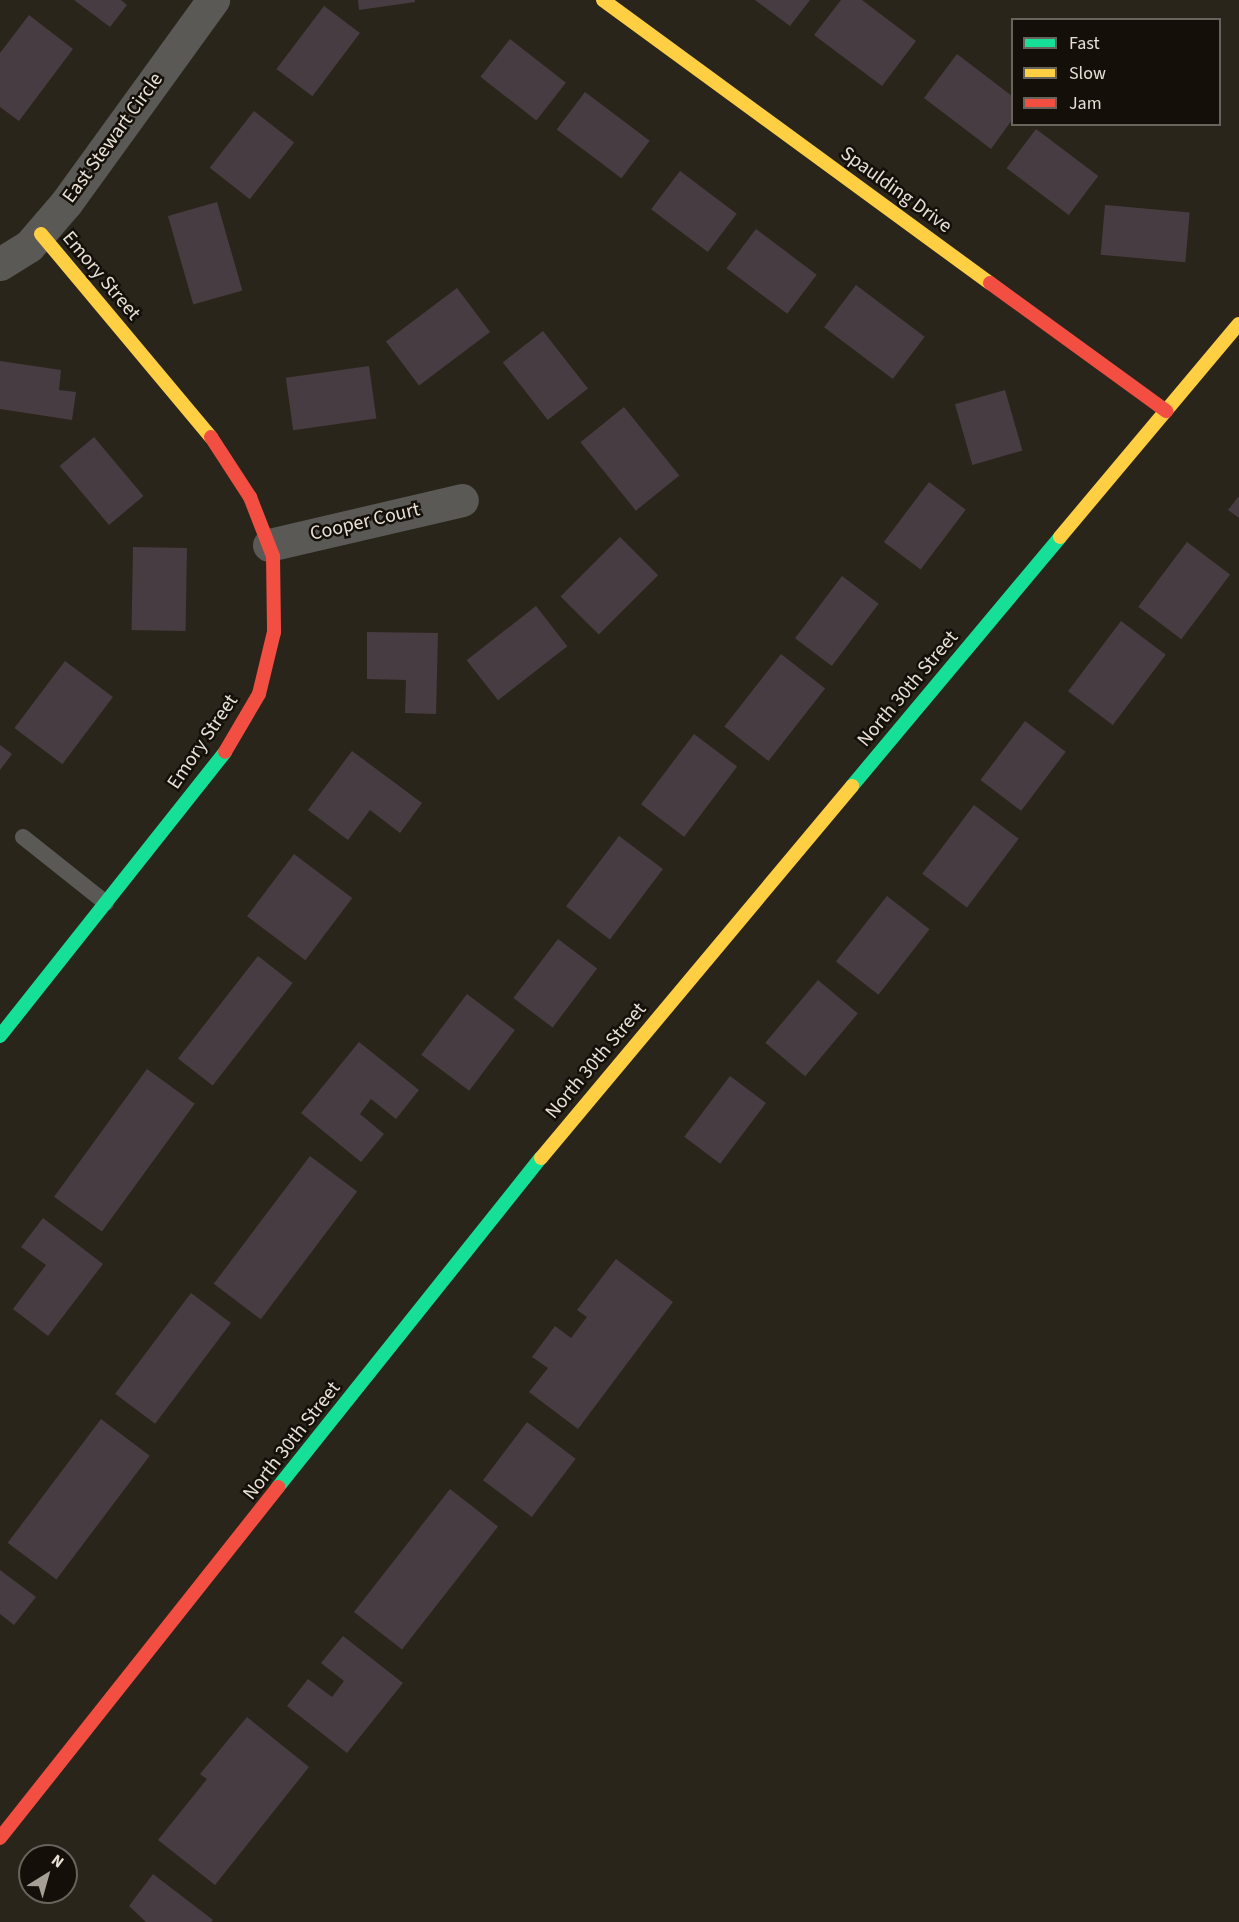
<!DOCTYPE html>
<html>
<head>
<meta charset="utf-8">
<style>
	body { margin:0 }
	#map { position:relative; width:1239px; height:1922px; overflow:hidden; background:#2a251b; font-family:"Source Sans 3",sans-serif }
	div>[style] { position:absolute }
	.building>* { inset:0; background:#473c41; transform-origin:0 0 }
	.lane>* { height:16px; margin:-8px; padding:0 8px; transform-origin:8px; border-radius:8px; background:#5b5956 }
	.street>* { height:33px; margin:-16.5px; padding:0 16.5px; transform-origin:16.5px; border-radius:16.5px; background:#5b5956 }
	.fast>* { height:14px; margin:-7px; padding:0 7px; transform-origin:7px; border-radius:7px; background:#16e098 }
	.slow>* { height:14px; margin:-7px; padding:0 7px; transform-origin:7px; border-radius:7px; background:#ffcf43 }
	.jam>* { height:14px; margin:-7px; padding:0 7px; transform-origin:7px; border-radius:7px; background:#f24e42 }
	span { translate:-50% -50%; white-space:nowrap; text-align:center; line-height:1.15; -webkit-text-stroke:5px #141009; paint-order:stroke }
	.street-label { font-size:20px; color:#e7e0d6 }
	.legend { position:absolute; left:1011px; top:18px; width:210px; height:108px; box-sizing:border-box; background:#141009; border:2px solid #68635b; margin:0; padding:8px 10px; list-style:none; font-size:18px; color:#e7e0d6 }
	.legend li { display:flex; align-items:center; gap:12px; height:30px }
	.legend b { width:30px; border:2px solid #68635b }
	.north { position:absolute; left:18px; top:1844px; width:60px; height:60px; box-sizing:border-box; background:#141009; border:2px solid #68635b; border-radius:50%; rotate:37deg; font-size:16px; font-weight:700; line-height:24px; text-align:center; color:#e7e0d6 }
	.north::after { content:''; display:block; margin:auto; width:21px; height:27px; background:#a59f95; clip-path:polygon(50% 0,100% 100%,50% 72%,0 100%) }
</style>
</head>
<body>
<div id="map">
	<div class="building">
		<div style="clip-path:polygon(74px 0,121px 0,127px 5px,110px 27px)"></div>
		<div style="clip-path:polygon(358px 0,415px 0,415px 2px,359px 10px)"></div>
		<div style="clip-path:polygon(755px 0,810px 0,790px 26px)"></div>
		<div style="clip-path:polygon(841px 0,862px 0,916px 41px,882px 86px,814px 35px)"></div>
		<div style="left:324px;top:6px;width:45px;height:79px;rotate:37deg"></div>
		<div style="clip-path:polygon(29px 15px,73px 49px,19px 121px,0 107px,0 53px)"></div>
		<div style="left:510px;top:39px;width:71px;height:48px;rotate:38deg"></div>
		<div style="clip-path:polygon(957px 54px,1012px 96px,1012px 120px,991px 149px,924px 98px)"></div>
		<div style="left:585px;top:92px;width:81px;height:47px;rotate:37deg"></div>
		<div style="left:254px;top:111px;width:51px;height:72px;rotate:38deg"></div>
		<div style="left:1036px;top:129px;width:78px;height:49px;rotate:37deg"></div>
		<div style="left:680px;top:171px;width:71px;height:48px;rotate:37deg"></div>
		<div style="left:217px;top:202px;width:92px;height:51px;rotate:74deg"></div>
		<div style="left:1105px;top:205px;width:85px;height:50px;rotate:5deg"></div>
		<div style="left:756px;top:229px;width:76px;height:49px;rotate:37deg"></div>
		<div style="left:856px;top:285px;width:86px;height:53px;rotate:37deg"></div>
		<div style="left:457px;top:288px;width:55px;height:89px;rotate:53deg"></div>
		<div style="left:543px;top:331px;width:73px;height:51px;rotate:52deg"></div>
		<div style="clip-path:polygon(0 361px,61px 370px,59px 390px,76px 392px,72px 420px,0 409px)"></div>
		<div style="left:369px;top:366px;width:53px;height:84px;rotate:82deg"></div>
		<div style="left:1005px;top:390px;width:63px;height:52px;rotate:74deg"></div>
		<div style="left:624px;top:407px;width:88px;height:56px;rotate:51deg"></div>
		<div style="left:94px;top:437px;width:77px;height:45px;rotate:50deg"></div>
		<div style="left:929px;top:482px;width:46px;height:75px;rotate:37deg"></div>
		<div style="clip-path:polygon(1239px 496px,1239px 518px,1228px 510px)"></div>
		<div style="left:620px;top:537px;width:54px;height:84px;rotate:45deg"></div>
		<div style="left:1187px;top:542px;width:54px;height:81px;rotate:37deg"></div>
		<div style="left:133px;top:547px;width:54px;height:83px;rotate:1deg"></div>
		<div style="left:842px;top:576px;width:46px;height:78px;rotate:37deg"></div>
		<div style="left:536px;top:606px;width:51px;height:88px;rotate:52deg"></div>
		<div style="left:1121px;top:621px;width:56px;height:88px;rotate:37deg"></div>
		<div style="clip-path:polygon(367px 632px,438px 633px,436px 714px,405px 713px,406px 680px,367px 679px)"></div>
		<div style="left:781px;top:654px;width:56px;height:92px;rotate:38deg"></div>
		<div style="left:65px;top:661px;width:60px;height:84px;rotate:37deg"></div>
		<div style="left:1025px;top:721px;width:51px;height:74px;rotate:37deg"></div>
		<div style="left:694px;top:734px;width:54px;height:88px;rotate:37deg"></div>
		<div style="clip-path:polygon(0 745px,12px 754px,0 770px)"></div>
		<div style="clip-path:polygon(352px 751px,422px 803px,400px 833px,370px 810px,348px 840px,308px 810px)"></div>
		<div style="left:974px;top:805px;width:56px;height:86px;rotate:37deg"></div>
		<div style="left:619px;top:836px;width:55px;height:88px;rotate:37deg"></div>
		<div style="left:294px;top:854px;width:73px;height:78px;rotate:37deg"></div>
		<div style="left:887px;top:896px;width:54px;height:83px;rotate:38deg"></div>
		<div style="left:558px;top:939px;width:49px;height:74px;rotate:37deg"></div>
		<div style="left:258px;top:956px;width:44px;height:130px;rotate:38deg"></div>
		<div style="left:818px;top:980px;width:52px;height:82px;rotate:40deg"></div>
		<div style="left:467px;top:994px;width:60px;height:76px;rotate:37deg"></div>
		<div style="clip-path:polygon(359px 1042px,419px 1090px,396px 1119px,371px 1099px,360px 1114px,384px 1134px,361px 1162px,301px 1113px)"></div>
		<div style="left:147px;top:1069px;width:59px;height:158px;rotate:36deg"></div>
		<div style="left:730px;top:1076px;width:45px;height:76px;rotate:37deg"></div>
		<div style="left:310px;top:1156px;width:59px;height:160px;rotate:37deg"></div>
		<div style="clip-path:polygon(43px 1218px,103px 1264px,48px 1336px,13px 1309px,46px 1265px,21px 1247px)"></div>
		<div style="clip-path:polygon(616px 1259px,673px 1302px,578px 1429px,529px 1392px,548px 1368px,532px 1357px,555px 1326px,571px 1338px,587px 1317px,577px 1310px)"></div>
		<div style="left:191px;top:1293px;width:50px;height:126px;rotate:37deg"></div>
		<div style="left:101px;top:1419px;width:61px;height:155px;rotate:37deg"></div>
		<div style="left:527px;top:1422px;width:61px;height:73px;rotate:37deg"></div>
		<div style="left:450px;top:1489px;width:61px;height:156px;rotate:38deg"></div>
		<div style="clip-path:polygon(0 1570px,36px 1597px,14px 1625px,0 1614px)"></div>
		<div style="clip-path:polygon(343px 1636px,403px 1683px,347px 1753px,287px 1706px,308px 1679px,332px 1697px,344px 1681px,321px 1663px)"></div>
		<div style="clip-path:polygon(247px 1717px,309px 1767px,215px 1885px,158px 1840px,207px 1779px,200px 1774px)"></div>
		<div style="clip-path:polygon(153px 1874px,213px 1920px,211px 1922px,146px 1922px,129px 1906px)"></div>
	</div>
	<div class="lane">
		<div style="left:23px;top:837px;width:106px;rotate:38.5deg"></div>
	</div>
	<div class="street">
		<div style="left:0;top:264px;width:34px;rotate:-32deg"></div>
		<div style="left:29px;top:246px;width:57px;rotate:-49.3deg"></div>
		<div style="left:66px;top:203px;width:251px;rotate:-54.1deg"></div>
		<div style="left:269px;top:545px;width:198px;rotate:-13.1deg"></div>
	</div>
	<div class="fast">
		<div style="left:852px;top:786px;width:324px;rotate:-50.1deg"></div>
		<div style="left:0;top:1036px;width:362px;rotate:-51.6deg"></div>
		<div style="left:278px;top:1487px;width:421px;rotate:-51.4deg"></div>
	</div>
	<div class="slow">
		<div style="left:603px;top:0;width:479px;rotate:36.2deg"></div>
		<div style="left:41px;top:234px;width:265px;rotate:50.1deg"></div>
		<div style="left:1060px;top:537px;width:278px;rotate:-50deg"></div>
		<div style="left:541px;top:1158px;width:485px;rotate:-50.1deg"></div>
	</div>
	<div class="jam">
		<div style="left:990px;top:283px;width:218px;rotate:36deg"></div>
		<div style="left:211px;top:437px;width:72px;rotate:57deg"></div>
		<div style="left:250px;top:497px;width:63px;rotate:68.7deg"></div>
		<div style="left:273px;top:556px;width:76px;rotate:89.2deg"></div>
		<div style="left:274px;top:632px;width:64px;rotate:103.6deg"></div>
		<div style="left:259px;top:694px;width:67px;rotate:120.4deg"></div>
		<div style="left:0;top:1838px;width:448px;rotate:-51.6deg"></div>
	</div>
	<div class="street-label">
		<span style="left:113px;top:138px;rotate:-54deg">East Stewart Circle</span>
		<span style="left:896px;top:190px;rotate:36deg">Spaulding Drive</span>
		<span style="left:101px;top:276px;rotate:50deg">Emory Street</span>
		<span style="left:365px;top:522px;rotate:-13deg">Cooper Court</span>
		<span style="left:908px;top:689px;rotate:-50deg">North 30th Street</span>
		<span style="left:203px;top:742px;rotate:-56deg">Emory Street</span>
		<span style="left:596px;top:1061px;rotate:-50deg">North 30th Street</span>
		<span style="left:292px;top:1441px;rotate:-52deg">North 30th Street</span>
	</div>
	<ul class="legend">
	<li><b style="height:8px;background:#16e098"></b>Fast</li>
	<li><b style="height:8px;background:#ffcf43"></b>Slow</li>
	<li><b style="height:8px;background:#f24e42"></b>Jam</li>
	</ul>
	<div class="north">N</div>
</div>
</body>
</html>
